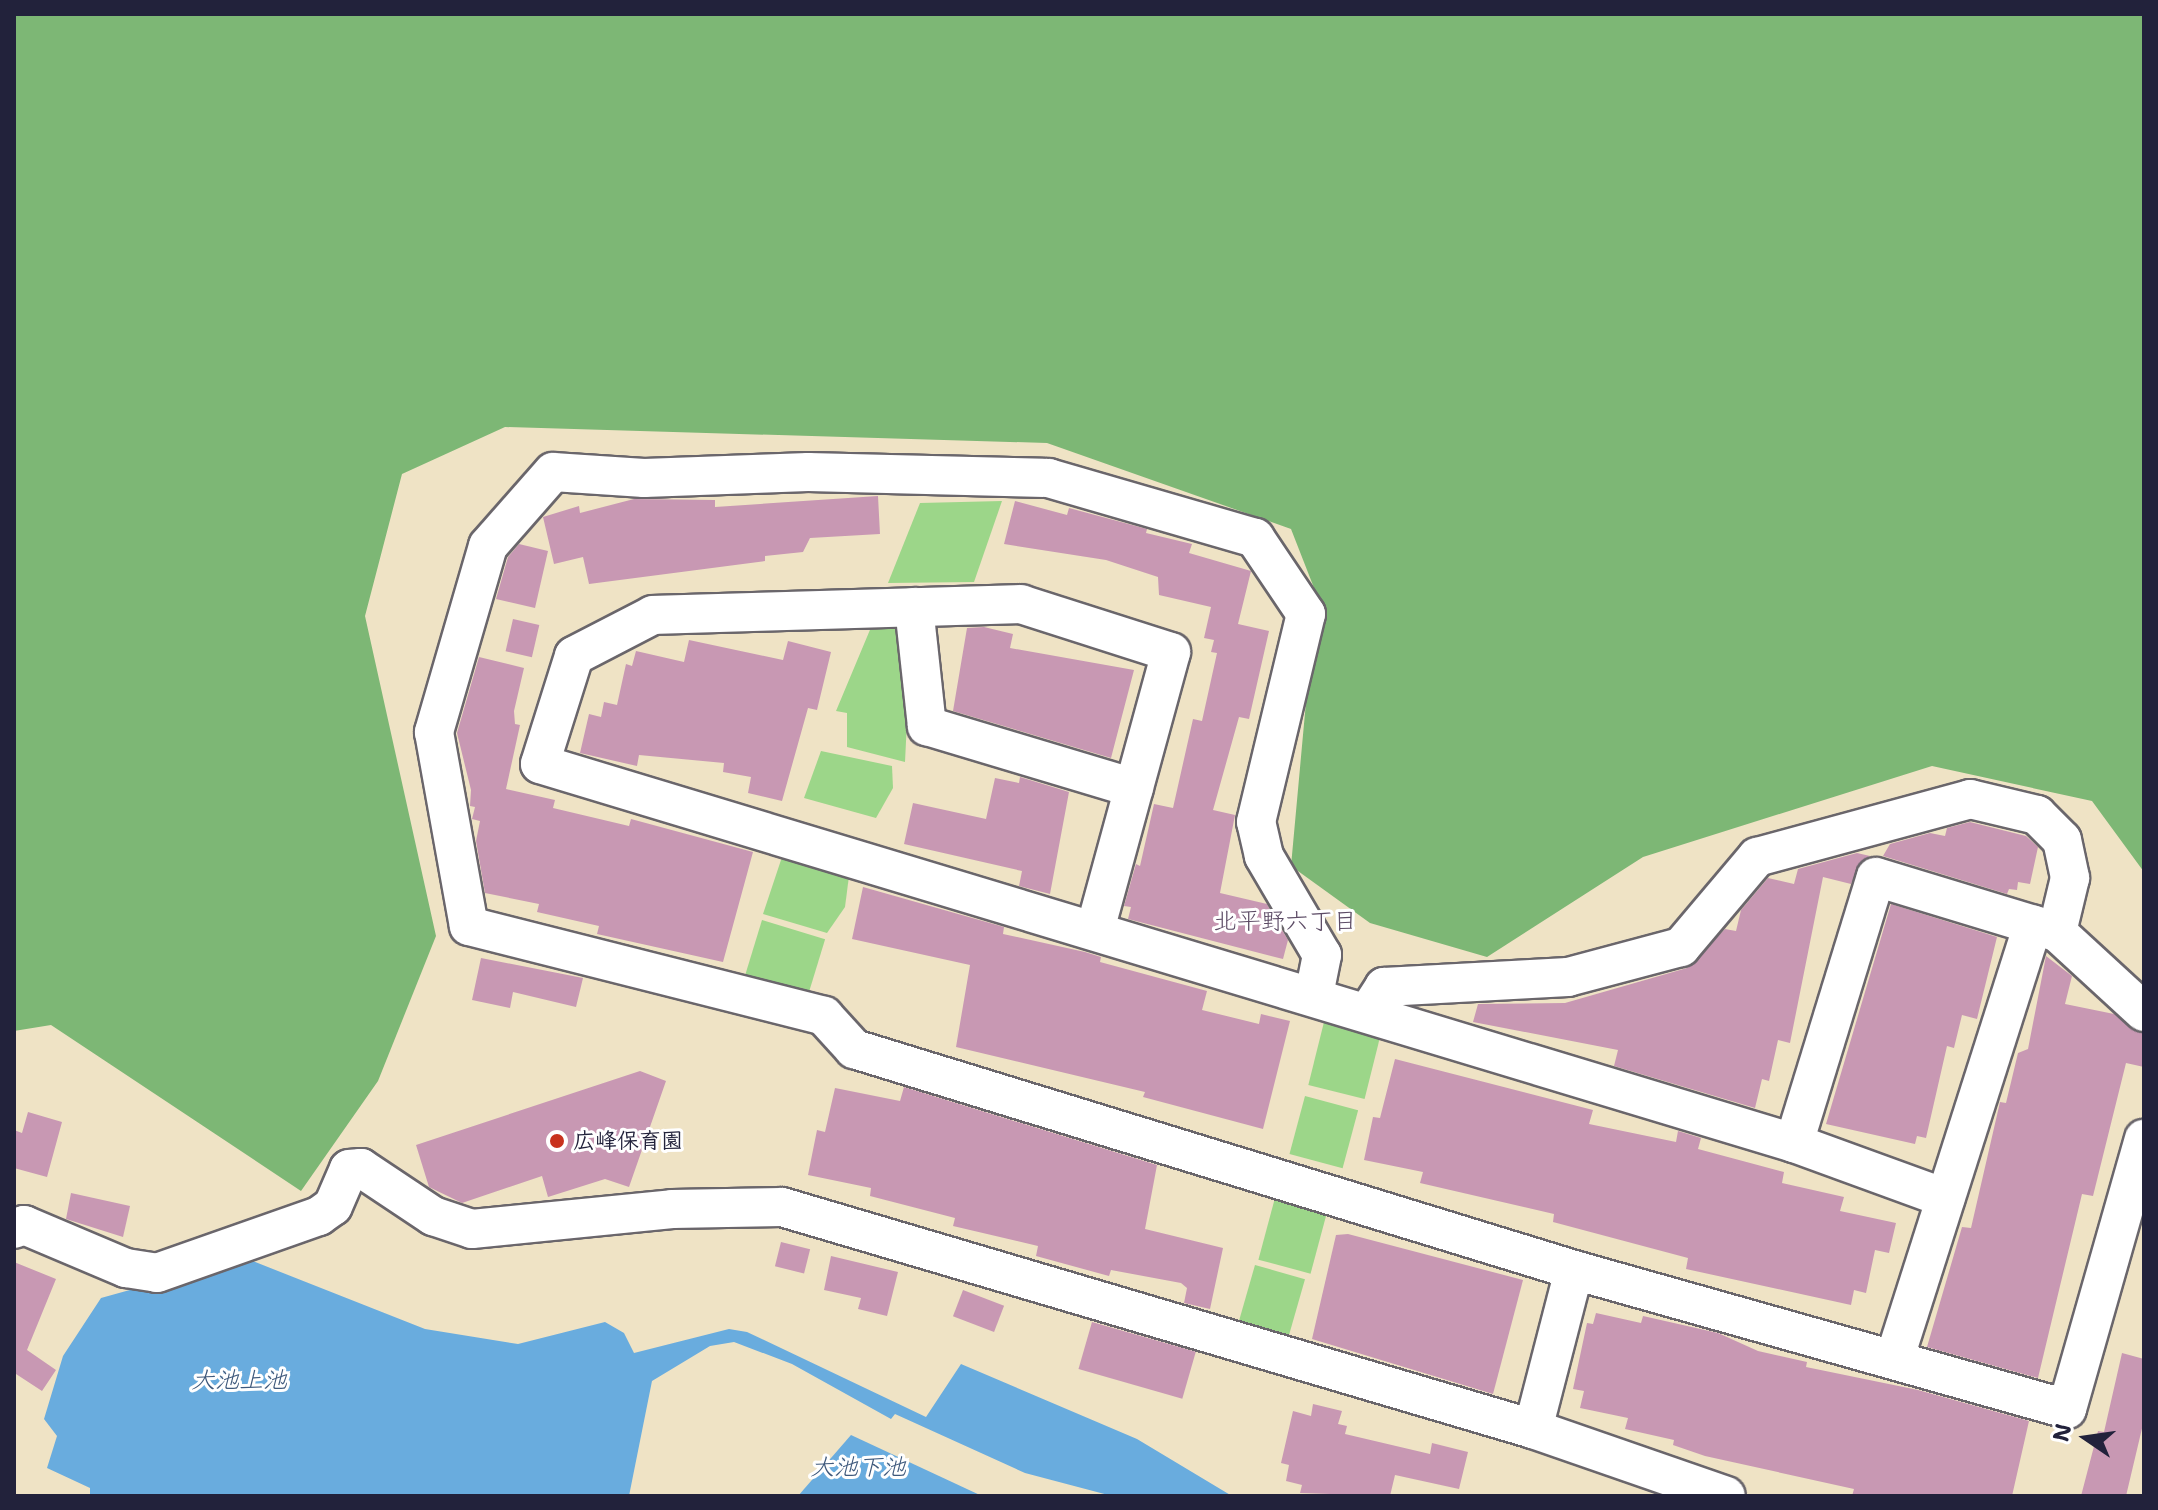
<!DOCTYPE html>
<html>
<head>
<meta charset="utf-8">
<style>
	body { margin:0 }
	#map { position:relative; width:2158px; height:1510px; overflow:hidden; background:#efe3c5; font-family:"Shantell Sans","Klee One",sans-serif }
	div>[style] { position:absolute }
	.green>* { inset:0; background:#9cd689; transform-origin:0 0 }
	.forest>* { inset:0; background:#7db775 }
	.water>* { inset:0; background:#69acde }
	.building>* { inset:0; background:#c898b3; transform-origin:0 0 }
	.roads { filter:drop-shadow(2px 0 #6a666b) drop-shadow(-2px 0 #6a666b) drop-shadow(0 2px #6a666b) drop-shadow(0 -2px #6a666b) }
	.street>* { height:38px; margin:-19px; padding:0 19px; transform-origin:19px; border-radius:19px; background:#fff }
	.dots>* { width:22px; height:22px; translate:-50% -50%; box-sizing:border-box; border:4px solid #fff; border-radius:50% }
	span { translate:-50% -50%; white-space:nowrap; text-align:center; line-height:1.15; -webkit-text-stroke:6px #fff; paint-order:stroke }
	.poi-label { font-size:22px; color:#22223b; font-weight:700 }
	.left { translate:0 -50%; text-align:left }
	.neighbourhood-label { font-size:24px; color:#5c4b65 }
	.water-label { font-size:24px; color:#3e597c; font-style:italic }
	.frame { position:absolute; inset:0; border:16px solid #22223b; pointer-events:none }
	.north { position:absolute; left:2046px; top:1398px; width:80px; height:80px; -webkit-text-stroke:6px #fff; paint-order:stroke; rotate:283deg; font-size:22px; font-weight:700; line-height:32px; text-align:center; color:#22223b }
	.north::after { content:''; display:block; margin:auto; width:28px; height:36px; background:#22223b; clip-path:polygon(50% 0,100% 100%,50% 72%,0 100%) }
</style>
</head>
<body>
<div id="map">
	<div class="green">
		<div style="clip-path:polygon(1002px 501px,974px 582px,888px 583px,920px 503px)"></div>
		<div style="clip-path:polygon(897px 624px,911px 639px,905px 762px,847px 747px,847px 713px,836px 711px,872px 625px)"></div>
		<div style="clip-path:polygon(821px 751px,892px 766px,893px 788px,876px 818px,804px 798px)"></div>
		<div style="clip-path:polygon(782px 857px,849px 876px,845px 907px,827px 933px,763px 914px)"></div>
		<div style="left:762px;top:920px;width:66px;height:64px;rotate:17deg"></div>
		<div style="left:1325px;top:1018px;width:58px;height:69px;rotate:14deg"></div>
		<div style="left:1305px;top:1096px;width:55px;height:60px;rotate:15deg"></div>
		<div style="left:1276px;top:1194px;width:54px;height:68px;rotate:15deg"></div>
		<div style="left:1255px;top:1265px;width:52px;height:61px;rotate:16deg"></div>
	</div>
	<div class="forest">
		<div style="clip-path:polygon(14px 14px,2144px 14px,2144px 872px,2092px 801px,1932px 766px,1643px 857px,1487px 957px,1370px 923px,1291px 866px,1316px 593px,1291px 529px,1047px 443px,505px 427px,402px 474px,365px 616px,436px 936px,378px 1081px,301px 1191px,51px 1025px,14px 1031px)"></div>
	</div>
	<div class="water">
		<div style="clip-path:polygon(245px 1258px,425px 1329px,518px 1344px,605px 1322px,624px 1333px,634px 1353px,729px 1329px,747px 1332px,926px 1417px,961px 1364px,1137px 1439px,1232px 1496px,1112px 1496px,1025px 1473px,895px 1414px,891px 1419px,792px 1364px,734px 1342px,710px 1346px,652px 1381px,629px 1496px,90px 1496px,90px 1488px,47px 1468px,57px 1436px,44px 1419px,63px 1356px,101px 1298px)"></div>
		<div style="clip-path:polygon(851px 1435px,982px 1496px,798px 1496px)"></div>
	</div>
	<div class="building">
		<div style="clip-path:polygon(878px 496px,880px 534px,810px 538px,803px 552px,765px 556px,765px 561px,589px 584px,583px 557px,554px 564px,543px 517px,579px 506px,580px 513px,634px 499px,715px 500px,715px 507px)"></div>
		<div style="clip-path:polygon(1015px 501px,1067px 515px,1069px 508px,1147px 529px,1146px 533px,1192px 544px,1189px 553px,1251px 571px,1238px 624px,1269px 631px,1249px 719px,1239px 717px,1213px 810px,1235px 815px,1220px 893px,1267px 904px,1274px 917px,1271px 927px,1282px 930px,1288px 940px,1283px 959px,1128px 919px,1131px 907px,1124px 906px,1136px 864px,1140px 866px,1154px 804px,1173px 808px,1193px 719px,1202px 721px,1217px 653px,1211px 652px,1214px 640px,1204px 638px,1211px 607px,1159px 595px,1158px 577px,1106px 560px,1004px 544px)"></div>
		<div style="clip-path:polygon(519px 544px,548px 551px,535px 608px,496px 599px,508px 557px)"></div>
		<div style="left:513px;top:619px;width:27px;height:33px;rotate:13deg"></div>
		<div style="clip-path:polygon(984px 627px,1013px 634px,1010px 648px,1134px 670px,1111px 758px,953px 711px,967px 628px)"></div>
		<div style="clip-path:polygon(689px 640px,783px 660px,788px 641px,831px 652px,817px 710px,808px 708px,782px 801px,748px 793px,751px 777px,723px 772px,724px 763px,639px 755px,637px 766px,580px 753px,589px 714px,601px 717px,604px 702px,617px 705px,626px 664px,632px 666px,636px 651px,684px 662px)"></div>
		<div style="clip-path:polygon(479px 657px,524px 668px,514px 711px,515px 724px,520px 725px,506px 789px,555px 800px,553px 808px,629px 826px,631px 819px,753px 852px,723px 962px,597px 934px,599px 926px,537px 912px,539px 904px,485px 893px,476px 841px,480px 821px,472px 819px,475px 807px,470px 806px,471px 790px,457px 733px)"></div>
		<div style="clip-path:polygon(1020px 777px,1069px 792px,1050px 894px,1019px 886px,1022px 871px,904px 844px,913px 803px,986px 819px,995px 778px,1019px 783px)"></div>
		<div style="clip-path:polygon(1970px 822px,2026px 836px,2038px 847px,2030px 884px,2018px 882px,2017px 890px,2009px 889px,2007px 894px,1883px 856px,1890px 844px,1930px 833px,1945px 836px,1947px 828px)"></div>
		<div style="clip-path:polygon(1857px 853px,1870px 856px,1861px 862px,1851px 884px,1823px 877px,1790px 1043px,1778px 1040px,1769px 1081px,1762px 1079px,1755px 1108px,1614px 1066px,1618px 1050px,1473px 1022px,1478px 1004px,1565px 1003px,1687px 968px,1725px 929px,1736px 931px,1741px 910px,1768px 878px,1794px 884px,1798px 869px)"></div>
		<div style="clip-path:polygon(863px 887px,1004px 927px,1003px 934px,1085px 952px,1101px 957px,1100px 962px,1207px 991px,1202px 1010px,1259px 1024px,1261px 1014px,1290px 1021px,1263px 1129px,1143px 1097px,1145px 1092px,956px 1047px,970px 965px,852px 939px)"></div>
		<div style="clip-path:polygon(1891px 904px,1997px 937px,1977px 1019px,1962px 1015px,1954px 1048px,1947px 1046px,1926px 1138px,1917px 1136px,1915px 1144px,1826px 1124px)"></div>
		<div style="clip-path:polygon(2046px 956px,2072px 976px,2065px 1004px,2114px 1014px,2144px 1033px,2144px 1067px,2126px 1063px,2093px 1196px,2082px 1194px,2038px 1378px,1927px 1347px,1962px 1227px,1971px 1228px,2000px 1102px,2006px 1103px,2018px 1053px,2028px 1049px)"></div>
		<div style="clip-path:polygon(481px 958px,583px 978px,576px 1007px,513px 992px,510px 1008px,472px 1000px)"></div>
		<div style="clip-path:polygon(1395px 1059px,1593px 1110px,1589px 1124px,1676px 1142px,1678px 1131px,1701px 1138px,1698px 1149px,1784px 1172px,1782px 1183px,1844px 1197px,1840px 1211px,1896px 1223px,1889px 1253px,1875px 1250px,1866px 1293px,1854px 1290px,1851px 1305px,1686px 1269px,1688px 1258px,1553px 1222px,1554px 1214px,1420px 1183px,1423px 1172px,1364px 1160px,1373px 1117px,1380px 1118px)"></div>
		<div style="clip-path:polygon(640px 1071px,666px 1081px,629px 1187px,605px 1179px,548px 1197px,542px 1176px,462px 1203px,429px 1187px,416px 1145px)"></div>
		<div style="clip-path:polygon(904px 1087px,1157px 1165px,1145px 1229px,1223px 1248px,1210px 1309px,1184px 1303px,1187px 1288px,1181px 1283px,1111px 1270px,1109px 1276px,1036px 1256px,1038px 1246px,953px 1226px,955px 1218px,870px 1196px,871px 1188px,808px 1175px,817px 1130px,825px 1132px,835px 1088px,900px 1101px)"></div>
		<div style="clip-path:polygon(28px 1112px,62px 1122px,47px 1177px,14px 1168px,14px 1130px,22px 1133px)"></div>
		<div style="clip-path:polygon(71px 1193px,130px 1206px,123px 1237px,66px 1219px)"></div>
		<div style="clip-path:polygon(1348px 1234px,1523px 1280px,1493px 1394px,1312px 1339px,1336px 1235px)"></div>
		<div style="left:781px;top:1242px;width:30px;height:25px;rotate:14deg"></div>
		<div style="clip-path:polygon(831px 1256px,898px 1272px,887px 1316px,858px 1309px,861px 1298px,824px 1290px)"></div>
		<div style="clip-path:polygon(14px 1262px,56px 1279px,27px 1350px,56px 1370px,42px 1391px,16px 1374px,14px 1379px)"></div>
		<div style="left:963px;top:1290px;width:44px;height:28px;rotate:21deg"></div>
		<div style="clip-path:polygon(1596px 1313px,1641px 1323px,1643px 1316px,1718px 1333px,1758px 1351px,1807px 1362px,1806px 1367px,1918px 1390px,2029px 1421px,2012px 1496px,1852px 1496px,1854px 1489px,1705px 1456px,1673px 1445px,1674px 1440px,1625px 1429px,1628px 1418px,1580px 1408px,1584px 1391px,1573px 1389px,1587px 1323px,1593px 1324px)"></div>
		<div style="left:1092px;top:1322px;width:108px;height:49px;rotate:16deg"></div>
		<div style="clip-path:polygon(2122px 1353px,2144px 1359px,2144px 1420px,2126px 1496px,2081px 1496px,2098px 1431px,2104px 1432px)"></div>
		<div style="clip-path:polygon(1313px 1404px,1342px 1411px,1338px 1424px,1347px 1426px,1345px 1434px,1430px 1454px,1432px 1443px,1468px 1452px,1459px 1489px,1395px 1475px,1390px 1496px,1300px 1493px,1302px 1485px,1286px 1481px,1289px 1465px,1281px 1463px,1293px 1411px,1311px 1416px)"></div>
	</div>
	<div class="roads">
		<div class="street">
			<div style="left:914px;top:607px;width:120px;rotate:83.8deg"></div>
			<div style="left:927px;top:726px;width:216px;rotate:16.7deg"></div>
			<div style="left:1095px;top:930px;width:288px;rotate:-74.7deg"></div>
			<div style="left:1171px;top:652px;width:157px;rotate:-162.3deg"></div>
			<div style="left:1021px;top:604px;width:368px;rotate:178.3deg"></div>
			<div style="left:653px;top:615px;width:89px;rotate:152.6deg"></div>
			<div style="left:574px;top:656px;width:113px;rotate:107.5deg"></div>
			<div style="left:540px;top:764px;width:1310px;rotate:16.82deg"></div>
			<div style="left:1794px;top:1143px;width:161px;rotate:20deg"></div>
			<div style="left:1314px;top:995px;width:41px;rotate:-78.7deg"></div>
			<div style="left:1322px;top:955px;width:115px;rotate:-120.4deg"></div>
			<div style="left:1264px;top:856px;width:35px;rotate:-103deg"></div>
			<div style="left:1256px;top:822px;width:214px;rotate:-76.5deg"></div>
			<div style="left:1306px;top:614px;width:92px;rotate:-123.9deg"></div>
			<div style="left:1255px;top:538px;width:215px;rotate:-163.8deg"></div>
			<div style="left:1049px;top:478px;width:241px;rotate:-178.6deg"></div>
			<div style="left:808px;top:472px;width:164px;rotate:177.9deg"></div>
			<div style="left:644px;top:478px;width:91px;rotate:-176.2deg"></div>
			<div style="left:553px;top:472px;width:98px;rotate:131.3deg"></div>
			<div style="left:488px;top:546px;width:194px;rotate:106.2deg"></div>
			<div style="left:434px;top:732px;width:197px;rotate:79.8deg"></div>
			<div style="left:469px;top:926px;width:366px;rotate:14.2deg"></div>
			<div style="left:824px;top:1016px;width:45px;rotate:47.7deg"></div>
			<div style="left:854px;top:1049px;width:753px;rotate:17.06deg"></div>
			<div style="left:1574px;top:1270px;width:512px;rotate:15.75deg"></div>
			<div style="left:2067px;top:1409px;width:281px;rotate:-74.1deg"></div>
			<div style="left:1368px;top:1012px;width:30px;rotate:-57deg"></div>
			<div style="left:1384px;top:987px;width:184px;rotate:-3.1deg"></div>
			<div style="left:1568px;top:977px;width:117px;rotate:-14.9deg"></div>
			<div style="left:1681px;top:947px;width:118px;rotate:-49.8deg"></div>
			<div style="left:1757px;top:857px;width:221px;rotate:-15.2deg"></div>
			<div style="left:1970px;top:799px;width:69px;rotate:13.4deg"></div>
			<div style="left:2037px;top:815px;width:35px;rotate:45deg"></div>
			<div style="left:2062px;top:840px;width:39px;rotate:78deg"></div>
			<div style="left:2070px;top:878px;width:56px;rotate:103.5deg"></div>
			<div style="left:1794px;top:1143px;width:278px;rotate:-72.9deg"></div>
			<div style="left:1876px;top:877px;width:189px;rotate:16.9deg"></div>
			<div style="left:2057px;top:932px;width:118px;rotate:42.6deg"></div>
			<div style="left:14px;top:1229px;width:11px;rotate:-22deg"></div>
			<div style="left:24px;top:1225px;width:111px;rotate:22.9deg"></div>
			<div style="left:126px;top:1268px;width:31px;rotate:9deg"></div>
			<div style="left:157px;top:1273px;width:172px;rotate:-19.4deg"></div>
			<div style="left:319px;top:1216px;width:17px;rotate:-36deg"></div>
			<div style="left:333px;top:1206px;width:40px;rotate:-66.6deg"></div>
			<div style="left:349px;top:1169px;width:12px;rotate:-5deg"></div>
			<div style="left:361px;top:1168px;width:87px;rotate:33.7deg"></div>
			<div style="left:433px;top:1216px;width:41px;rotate:18.4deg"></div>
			<div style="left:472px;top:1229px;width:201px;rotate:-5.7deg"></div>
			<div style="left:672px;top:1209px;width:110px;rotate:-1deg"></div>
			<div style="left:782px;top:1207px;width:783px;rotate:16.47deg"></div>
			<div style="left:1533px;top:1429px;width:204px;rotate:19.1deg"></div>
			<div style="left:1895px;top:1357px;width:454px;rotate:-72.3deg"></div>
			<div style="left:1533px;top:1429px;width:164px;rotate:-75.5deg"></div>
		</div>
	</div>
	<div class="dots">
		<div style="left:557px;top:1141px;background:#c8321e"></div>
	</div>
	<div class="poi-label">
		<span class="left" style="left:573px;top:1141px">広峰保育園</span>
	</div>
	<div class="neighbourhood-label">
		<span style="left:1285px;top:922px">北平野六丁目</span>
	</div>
	<div class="water-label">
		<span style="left:239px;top:1381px">大池上池</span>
		<span style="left:858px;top:1468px">大池下池</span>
	</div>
	<div class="frame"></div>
	<div class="north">N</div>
</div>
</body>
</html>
